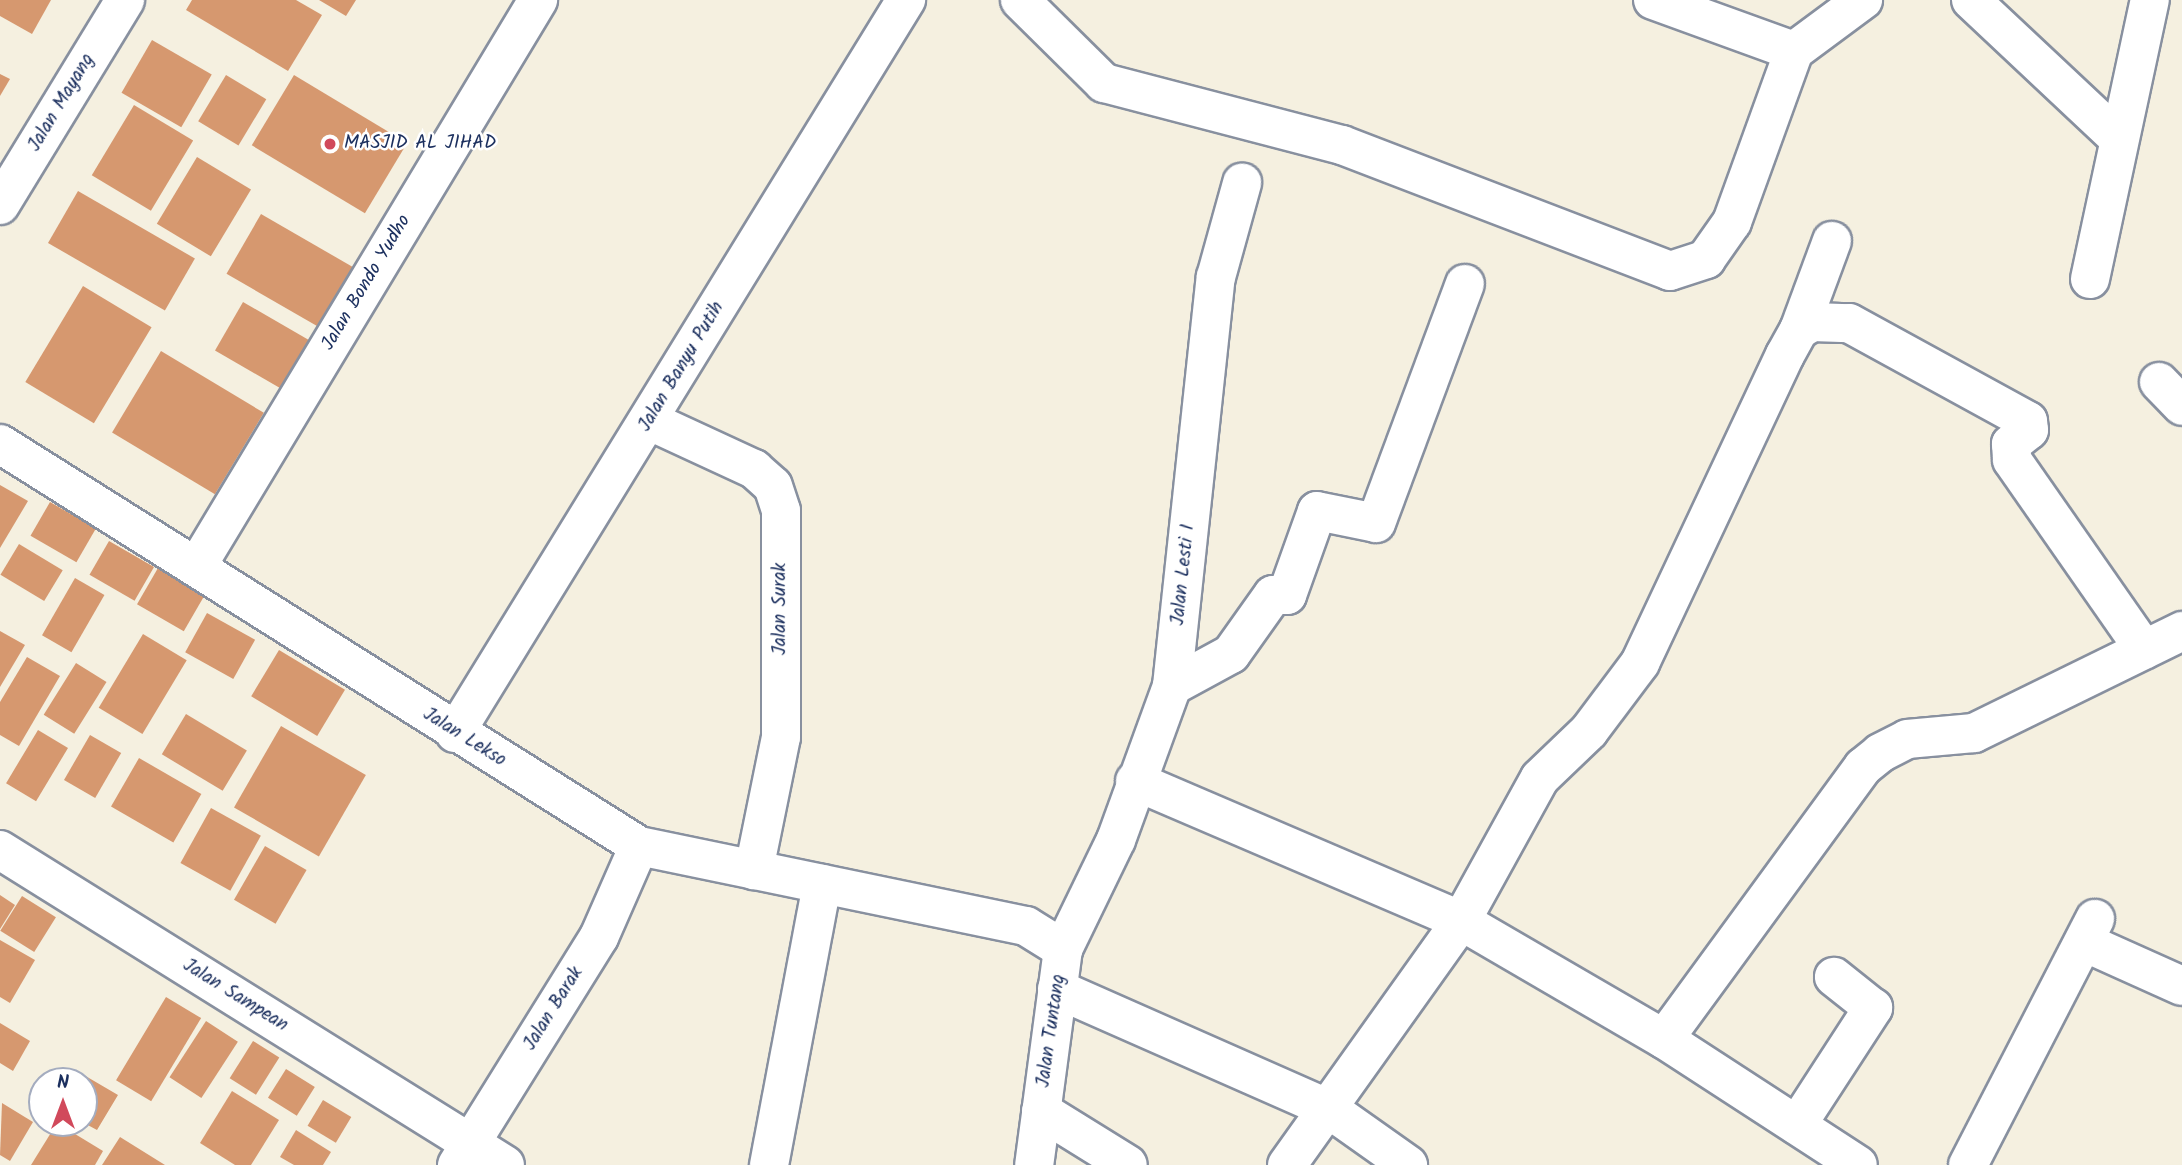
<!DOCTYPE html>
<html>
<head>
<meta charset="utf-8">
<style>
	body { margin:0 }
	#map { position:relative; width:2182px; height:1165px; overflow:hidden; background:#f5f0e0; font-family:Kalam,sans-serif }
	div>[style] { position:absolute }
	.building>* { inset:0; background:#d6986f; transform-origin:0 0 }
	.roads { filter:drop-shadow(2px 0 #88909f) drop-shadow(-2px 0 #88909f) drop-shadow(0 2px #88909f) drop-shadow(0 -2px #88909f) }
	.minor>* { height:38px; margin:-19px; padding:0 19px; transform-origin:19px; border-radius:19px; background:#fff }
	.dots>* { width:19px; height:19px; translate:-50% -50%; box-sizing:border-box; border:4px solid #fff; border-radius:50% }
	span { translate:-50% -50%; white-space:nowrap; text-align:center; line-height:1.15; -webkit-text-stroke:5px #fff; paint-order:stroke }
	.street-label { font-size:19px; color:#1b2f5e }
	.poi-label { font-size:19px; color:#1b2f5e }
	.left { translate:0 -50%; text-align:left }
	.north { position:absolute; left:28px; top:1067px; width:70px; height:70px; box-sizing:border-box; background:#fff; border:2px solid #a4acbf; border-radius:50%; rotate:0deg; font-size:19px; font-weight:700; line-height:28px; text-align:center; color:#1b2f5e }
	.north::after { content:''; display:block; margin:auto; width:24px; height:32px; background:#d1495b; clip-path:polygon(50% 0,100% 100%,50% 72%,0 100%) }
</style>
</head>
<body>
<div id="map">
	<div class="building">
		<div style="clip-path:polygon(0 0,51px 0,32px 34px,0 16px)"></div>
		<div style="clip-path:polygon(192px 0,296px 0,322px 15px,288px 71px,186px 10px)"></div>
		<div style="clip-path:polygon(319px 0,356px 0,346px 16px)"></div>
		<div style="left:152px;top:40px;width:69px;height:61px;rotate:30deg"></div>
		<div style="clip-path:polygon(0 74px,10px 79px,0 96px)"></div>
		<div style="left:226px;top:75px;width:47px;height:54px;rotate:31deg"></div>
		<div style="left:294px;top:75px;width:132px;height:82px;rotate:31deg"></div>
		<div style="left:134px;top:105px;width:69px;height:82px;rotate:31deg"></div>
		<div style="left:197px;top:157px;width:63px;height:78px;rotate:31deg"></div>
		<div style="left:78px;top:191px;width:135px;height:60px;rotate:30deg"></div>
		<div style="left:261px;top:214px;width:107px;height:69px;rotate:30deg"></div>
		<div style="left:83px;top:286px;width:80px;height:112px;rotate:31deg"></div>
		<div style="left:243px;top:302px;width:79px;height:56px;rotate:30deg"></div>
		<div style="left:161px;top:351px;width:120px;height:95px;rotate:31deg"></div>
		<div style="clip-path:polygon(0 485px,28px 501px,0 548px)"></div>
		<div style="left:50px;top:502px;width:53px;height:39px;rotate:30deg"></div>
		<div style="left:109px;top:541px;width:52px;height:39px;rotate:30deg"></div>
		<div style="left:19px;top:544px;width:51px;height:36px;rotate:31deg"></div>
		<div style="left:158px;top:568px;width:54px;height:42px;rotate:30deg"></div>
		<div style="left:75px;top:578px;width:34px;height:66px;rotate:30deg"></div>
		<div style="left:207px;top:613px;width:55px;height:45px;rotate:29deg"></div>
		<div style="clip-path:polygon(0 631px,25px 645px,0 687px)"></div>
		<div style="left:143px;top:634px;width:51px;height:86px;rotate:31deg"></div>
		<div style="left:279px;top:650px;width:77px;height:54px;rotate:31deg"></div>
		<div style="clip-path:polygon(27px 657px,60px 676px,19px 746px,0 735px,0 702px)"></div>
		<div style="left:76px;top:663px;width:36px;height:61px;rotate:32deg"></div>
		<div style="left:186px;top:714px;width:71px;height:47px;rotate:31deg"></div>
		<div style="left:281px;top:726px;width:98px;height:94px;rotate:30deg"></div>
		<div style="left:38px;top:730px;width:35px;height:62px;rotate:31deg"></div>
		<div style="left:90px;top:735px;width:36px;height:52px;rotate:30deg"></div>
		<div style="left:139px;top:758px;width:72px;height:56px;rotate:30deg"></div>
		<div style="left:211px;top:808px;width:57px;height:63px;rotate:29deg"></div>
		<div style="left:265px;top:846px;width:48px;height:62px;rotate:30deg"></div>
		<div style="clip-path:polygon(0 895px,15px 905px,0 929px)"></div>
		<div style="left:22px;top:896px;width:40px;height:41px;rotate:32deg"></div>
		<div style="clip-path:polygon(0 940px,35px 960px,10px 1003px,0 997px)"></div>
		<div style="left:166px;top:997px;width:41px;height:97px;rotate:31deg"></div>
		<div style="left:206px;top:1021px;width:38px;height:67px;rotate:33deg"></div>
		<div style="clip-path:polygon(0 1023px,30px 1041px,13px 1071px,0 1063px)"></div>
		<div style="left:253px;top:1041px;width:31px;height:44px;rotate:32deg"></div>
		<div style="left:286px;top:1069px;width:34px;height:34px;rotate:32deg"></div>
		<div style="clip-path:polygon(77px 1071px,118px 1095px,97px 1130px,84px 1123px,84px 1081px,71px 1081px)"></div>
		<div style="clip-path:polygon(232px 1091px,279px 1120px,251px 1165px,235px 1165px,200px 1143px)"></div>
		<div style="left:323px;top:1100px;width:33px;height:30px;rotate:31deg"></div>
		<div style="clip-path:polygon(2px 1103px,33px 1122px,10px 1161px,0 1155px)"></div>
		<div style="clip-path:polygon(57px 1123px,103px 1151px,95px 1165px,31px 1165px)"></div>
		<div style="clip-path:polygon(296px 1130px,331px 1152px,323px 1165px,294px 1165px,280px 1157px)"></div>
		<div style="clip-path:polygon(120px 1137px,165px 1165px,102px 1165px)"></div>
	</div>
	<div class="roads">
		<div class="minor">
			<div style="left:1020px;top:0;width:118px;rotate:44.7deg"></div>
			<div style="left:1104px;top:83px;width:246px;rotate:14.6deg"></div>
			<div style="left:1342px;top:145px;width:351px;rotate:21deg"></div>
			<div style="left:1670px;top:271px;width:38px;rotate:-18deg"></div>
			<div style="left:1706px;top:259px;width:45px;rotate:-54.9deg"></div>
			<div style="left:1732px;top:222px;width:182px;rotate:-70.1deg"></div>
			<div style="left:1794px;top:51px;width:86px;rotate:-36.5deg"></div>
			<div style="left:1653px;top:0;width:150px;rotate:19.9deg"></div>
			<div style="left:1971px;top:0;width:203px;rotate:43.2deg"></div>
			<div style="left:0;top:205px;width:240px;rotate:-58.6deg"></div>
			<div style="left:2090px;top:279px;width:285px;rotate:-77.9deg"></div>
			<div style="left:1799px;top:330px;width:95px;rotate:-69.7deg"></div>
			<div style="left:2159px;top:382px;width:33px;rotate:46deg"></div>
			<div style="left:650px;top:421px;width:115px;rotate:24.8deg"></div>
			<div style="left:754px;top:469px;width:25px;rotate:42deg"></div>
			<div style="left:773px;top:486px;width:26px;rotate:72deg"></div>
			<div style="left:781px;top:511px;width:226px;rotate:90deg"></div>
			<div style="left:781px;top:737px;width:136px;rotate:101.5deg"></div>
			<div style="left:0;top:444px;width:755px;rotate:32.17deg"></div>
			<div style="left:639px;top:846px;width:395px;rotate:11.7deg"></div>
			<div style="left:1026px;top:926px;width:44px;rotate:31.9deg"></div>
			<div style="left:1063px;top:949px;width:218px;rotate:97.6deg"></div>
			<div style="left:197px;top:566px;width:661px;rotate:-58.93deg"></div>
			<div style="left:1172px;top:686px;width:67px;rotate:-28.5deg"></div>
			<div style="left:1231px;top:654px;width:72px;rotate:-54.6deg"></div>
			<div style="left:1273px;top:595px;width:14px"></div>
			<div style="left:1287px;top:595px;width:89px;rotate:-70.3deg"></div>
			<div style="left:1317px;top:511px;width:60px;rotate:11.5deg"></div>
			<div style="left:1376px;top:523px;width:255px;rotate:-69.6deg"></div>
			<div style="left:455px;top:733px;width:861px;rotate:-58.4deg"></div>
			<div style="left:1135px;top:781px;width:355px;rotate:23.2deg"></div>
			<div style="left:1461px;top:921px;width:235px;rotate:30.2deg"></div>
			<div style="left:1664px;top:1039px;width:231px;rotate:33deg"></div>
			<div style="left:0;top:850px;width:595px;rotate:31.95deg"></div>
			<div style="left:2084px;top:942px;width:107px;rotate:24.2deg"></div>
			<div style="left:1063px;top:949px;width:121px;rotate:-64.1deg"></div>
			<div style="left:1116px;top:840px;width:164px;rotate:-70deg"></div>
			<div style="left:1172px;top:686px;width:411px;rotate:-83.9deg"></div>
			<div style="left:1216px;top:277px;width:98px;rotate:-74.5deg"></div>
			<div style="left:1057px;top:989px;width:297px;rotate:23.8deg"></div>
			<div style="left:1329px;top:1109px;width:97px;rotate:35.3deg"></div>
			<div style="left:1664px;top:1039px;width:337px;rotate:-53.8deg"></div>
			<div style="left:1863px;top:767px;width:22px;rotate:-39deg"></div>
			<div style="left:1880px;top:753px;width:30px;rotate:-27deg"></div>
			<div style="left:1907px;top:739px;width:67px;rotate:-5.1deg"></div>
			<div style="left:1974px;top:733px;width:232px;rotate:-26.1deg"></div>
			<div style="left:1041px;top:1111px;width:102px;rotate:31.8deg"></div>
			<div style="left:1797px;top:1125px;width:140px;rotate:-57deg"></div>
			<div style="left:1873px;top:1008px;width:50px;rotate:-141.5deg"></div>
			<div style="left:457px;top:1165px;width:269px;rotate:-58.1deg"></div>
			<div style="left:599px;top:937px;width:99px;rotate:-66.3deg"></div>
			<div style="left:769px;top:1165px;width:286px;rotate:-79.3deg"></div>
			<div style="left:1287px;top:1165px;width:300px;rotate:-54.5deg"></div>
			<div style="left:1461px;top:921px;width:163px;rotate:-61.1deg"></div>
			<div style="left:1540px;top:778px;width:68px;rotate:-43.8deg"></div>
			<div style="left:1589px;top:731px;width:85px;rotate:-53.1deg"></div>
			<div style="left:1640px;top:663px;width:340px;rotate:-64.8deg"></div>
			<div style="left:1785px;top:355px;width:29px;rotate:-61deg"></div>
			<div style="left:1799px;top:330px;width:15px;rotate:-32deg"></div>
			<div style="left:1812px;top:322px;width:37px;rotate:2deg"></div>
			<div style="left:1849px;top:323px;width:204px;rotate:28.7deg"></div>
			<div style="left:2028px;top:421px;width:9px;rotate:84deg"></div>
			<div style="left:2029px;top:430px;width:23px;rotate:142deg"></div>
			<div style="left:2011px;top:444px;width:16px;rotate:86deg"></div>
			<div style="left:2012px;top:460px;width:231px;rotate:55.1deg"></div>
			<div style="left:1968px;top:1165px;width:277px;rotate:-62.7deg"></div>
		</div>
	</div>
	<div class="dots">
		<div style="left:330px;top:144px;background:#d1495b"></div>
	</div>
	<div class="street-label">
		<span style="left:62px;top:103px;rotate:-59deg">Jalan Mayang</span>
		<span style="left:367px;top:283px;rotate:-59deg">Jalan Bondo Yudho</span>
		<span style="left:682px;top:367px;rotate:-59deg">Jalan Banyu Putih</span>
		<span style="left:1184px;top:575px;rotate:-84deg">Jalan Lesti I</span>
		<span style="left:781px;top:609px;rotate:-90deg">Jalan Surak</span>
		<span style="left:464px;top:738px;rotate:32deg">Jalan Lekso</span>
		<span style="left:235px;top:996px;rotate:32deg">Jalan Sampean</span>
		<span style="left:554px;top:1009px;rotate:-58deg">Jalan Barak</span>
		<span style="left:1052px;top:1031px;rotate:-82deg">Jalan Tuntang</span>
	</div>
	<div class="poi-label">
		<span class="left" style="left:344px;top:144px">MASJID AL JIHAD</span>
	</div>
	<div class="north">N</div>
</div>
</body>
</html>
